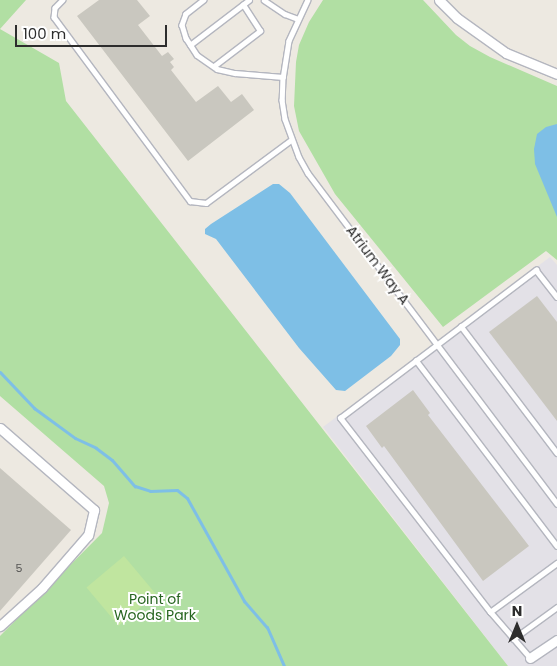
<!DOCTYPE html>
<html>
<head>
<meta charset="utf-8">
<style>
	body { margin:0 }
	#map { position:relative; width:557px; height:666px; overflow:hidden; background:#ede9e1; font-family:Poppins,sans-serif }
	div>[style] { position:absolute }
	.industrial>* { inset:0; background:#e3e1e7 }
	.green>* { inset:0; background:#b1dfa3 }
	.pitch>* { inset:0; background:#c0e59f; transform-origin:0 0 }
	.water>* { inset:0; background:#7ebfe6 }
	.stream>* { height:3px; margin:-1.5px; padding:0 1.5px; transform-origin:1.5px; border-radius:1.5px; background:#7ebfe6 }
	.building>* { inset:0; background:#c9c7bf }
	.roads { filter:drop-shadow(1px 0 #b4b6bf) drop-shadow(-1px 0 #b4b6bf) drop-shadow(0 1px #b4b6bf) drop-shadow(0 -1px #b4b6bf) }
	.service>* { height:4.5px; margin:-2.25px; padding:0 2.25px; transform-origin:2.25px; border-radius:2.25px; background:#fff }
	.minor>* { height:9px; margin:-4.5px; padding:0 4.5px; transform-origin:4.5px; border-radius:4.5px; background:#fff }
	span { translate:-50% -50%; white-space:nowrap; text-align:center; line-height:1.15; -webkit-text-stroke:4px #fff; paint-order:stroke }
	.number-label { font-size:11px; color:#545452 }
	.number-label span { -webkit-text-stroke-width:0 }
	.street-label { font-size:14px; color:#2d2d2d }
	.park-label { font-size:14px; color:#286621 }
	.north { position:absolute; left:492px; top:601px; width:50px; height:50px; -webkit-text-stroke:4px #fff; paint-order:stroke; rotate:0deg; font-size:14px; font-weight:700; line-height:20px; text-align:center; color:#2d2d2d }
	.north::after { content:''; display:block; margin:auto; width:18px; height:22px; background:#2d2d2d; clip-path:polygon(50% 0,100% 100%,50% 72%,0 100%) }
	.scale { position:absolute; left:15px; top:25px; width:152px; height:22px; box-sizing:border-box; border:2px solid #2d2d2d; border-top:0; padding-left:6px; font-size:15px; line-height:18px; white-space:nowrap; color:#2d2d2d; -webkit-text-stroke:4px #fff; paint-order:stroke }
</style>
</head>
<body>
<div id="map">
	<div class="industrial">
		<div style="clip-path:polygon(550px 257px,557px 265px,557px 666px,508px 666px,323px 427px)"></div>
	</div>
	<div class="green">
		<div style="clip-path:polygon(0 0,26px 0,0 29px,59px 63px,66px 101px,508px 666px,0 666px,0 636px,102px 533px,109px 503px,104px 486px,0 396px)"></div>
		<div style="clip-path:polygon(323px 0,423px 0,456px 35px,470px 46px,490px 57px,557px 86px,557px 260px,546px 251px,443px 327px,335px 194px,299px 131px,294px 106px,296px 62px,299px 45px,309px 22px)"></div>
	</div>
	<div class="pitch">
		<div style="left:124px;top:556px;width:50px;height:49px;rotate:50deg"></div>
	</div>
	<div class="water">
		<div style="clip-path:polygon(557px 124px,557px 217px,535px 164px,534px 149px,537px 134px,546px 127px)"></div>
		<div style="clip-path:polygon(273px 184px,279px 184px,290px 193px,400px 339px,400px 345px,391px 356px,345px 391px,336px 390px,299px 348px,216px 239px,205px 234px,205px 229px,211px 224px)"></div>
	</div>
	<div class="stream">
		<div style="left:0;top:372px;width:50px;rotate:46.6deg"></div>
		<div style="left:34px;top:408px;width:51px;rotate:36.2deg"></div>
		<div style="left:75px;top:438px;width:23px;rotate:25deg"></div>
		<div style="left:96px;top:448px;width:20px;rotate:37deg"></div>
		<div style="left:112px;top:460px;width:35px;rotate:49deg"></div>
		<div style="left:135px;top:486px;width:16px;rotate:18deg"></div>
		<div style="left:150px;top:491px;width:27px;rotate:-2deg"></div>
		<div style="left:177px;top:490px;width:13px;rotate:39deg"></div>
		<div style="left:187px;top:498px;width:118px;rotate:61deg"></div>
		<div style="left:244px;top:601px;width:35px;rotate:49deg"></div>
		<div style="left:267px;top:627px;width:43px;rotate:66.4deg"></div>
	</div>
	<div class="building">
		<div style="clip-path:polygon(99px 0,137px 0,150px 16px,138px 25px,162px 56px,168px 52px,174px 59px,170px 62px,174px 67px,171px 70px,196px 102px,218px 86px,231px 102px,242px 94px,254px 110px,188px 161px,77px 16px)"></div>
		<div style="clip-path:polygon(537px 296px,557px 322px,557px 421px,489px 332px)"></div>
		<div style="clip-path:polygon(413px 390px,430px 413px,428px 415px,529px 546px,483px 581px,384px 446px,382px 448px,366px 426px)"></div>
		<div style="clip-path:polygon(0 468px,71px 530px,0 611px)"></div>
	</div>
	<div class="roads">
		<div class="service">
			<div style="left:63px;top:0;width:11px;rotate:135deg"></div>
			<div style="left:55px;top:8px;width:9px;rotate:96deg"></div>
			<div style="left:54px;top:17px;width:229px;rotate:53.5deg"></div>
			<div style="left:190px;top:201px;width:16px;rotate:7deg"></div>
			<div style="left:206px;top:203px;width:106px;rotate:-36.5deg"></div>
			<div style="left:204px;top:0;width:23px;rotate:142deg"></div>
			<div style="left:186px;top:14px;width:12px;rotate:110deg"></div>
			<div style="left:182px;top:25px;width:14px;rotate:73deg"></div>
			<div style="left:186px;top:38px;width:20px;rotate:57deg"></div>
			<div style="left:197px;top:55px;width:24px;rotate:35deg"></div>
			<div style="left:217px;top:69px;width:18px;rotate:13deg"></div>
			<div style="left:235px;top:73px;width:48px;rotate:4.8deg"></div>
			<div style="left:264px;top:0;width:25px;rotate:34deg"></div>
			<div style="left:285px;top:14px;width:14px;rotate:21deg"></div>
			<div style="left:308px;top:0;width:45px;rotate:114.9deg"></div>
			<div style="left:289px;top:41px;width:36px;rotate:99deg"></div>
			<div style="left:283px;top:77px;width:23px;rotate:92deg"></div>
			<div style="left:282px;top:100px;width:19px;rotate:81deg"></div>
			<div style="left:285px;top:119px;width:40px;rotate:69.8deg"></div>
			<div style="left:299px;top:157px;width:18px;rotate:61deg"></div>
			<div style="left:308px;top:173px;width:414px;rotate:53deg"></div>
			<div style="left:190px;top:45px;width:74px;rotate:-37.3deg"></div>
			<div style="left:214px;top:66px;width:58px;rotate:-37.3deg"></div>
			<div style="left:260px;top:31px;width:31px;rotate:-123deg"></div>
			<div style="left:461px;top:326px;width:159px;rotate:52.9deg"></div>
			<div style="left:416px;top:360px;width:233px;rotate:52.8deg"></div>
			<div style="left:490px;top:612px;width:245px;rotate:-127.7deg"></div>
			<div style="left:340px;top:418px;width:246px;rotate:-37.1deg"></div>
			<div style="left:536px;top:270px;width:34px;rotate:52deg"></div>
			<div style="left:513px;top:639px;width:54px;rotate:-36deg"></div>
			<div style="left:530px;top:658px;width:61px;rotate:-131deg"></div>
			<div style="left:490px;top:612px;width:83px;rotate:-36.2deg"></div>
		</div>
		<div class="minor">
			<div style="left:439px;top:0;width:25px;rotate:45deg"></div>
			<div style="left:457px;top:18px;width:60px;rotate:35.5deg"></div>
			<div style="left:506px;top:53px;width:55px;rotate:22.4deg"></div>
			<div style="left:0;top:428px;width:125px;rotate:41.1deg"></div>
			<div style="left:94px;top:510px;width:26px;rotate:103deg"></div>
			<div style="left:88px;top:535px;width:70px;rotate:131deg"></div>
			<div style="left:42px;top:588px;width:57px;rotate:137.9deg"></div>
			<div style="left:530px;top:658px;width:32px;rotate:-34deg"></div>
		</div>
	</div>
	<div class="number-label">
		<span style="left:19px;top:568px">5</span>
	</div>
	<div class="street-label">
		<span style="left:378px;top:265px;rotate:53deg">Atrium Way A</span>
	</div>
	<div class="park-label">
		<span style="left:155px;top:607px">Point of<br>Woods Park</span>
	</div>
	<div class="north">N</div>
	<div class="scale">100 m</div>
</div>
</body>
</html>
